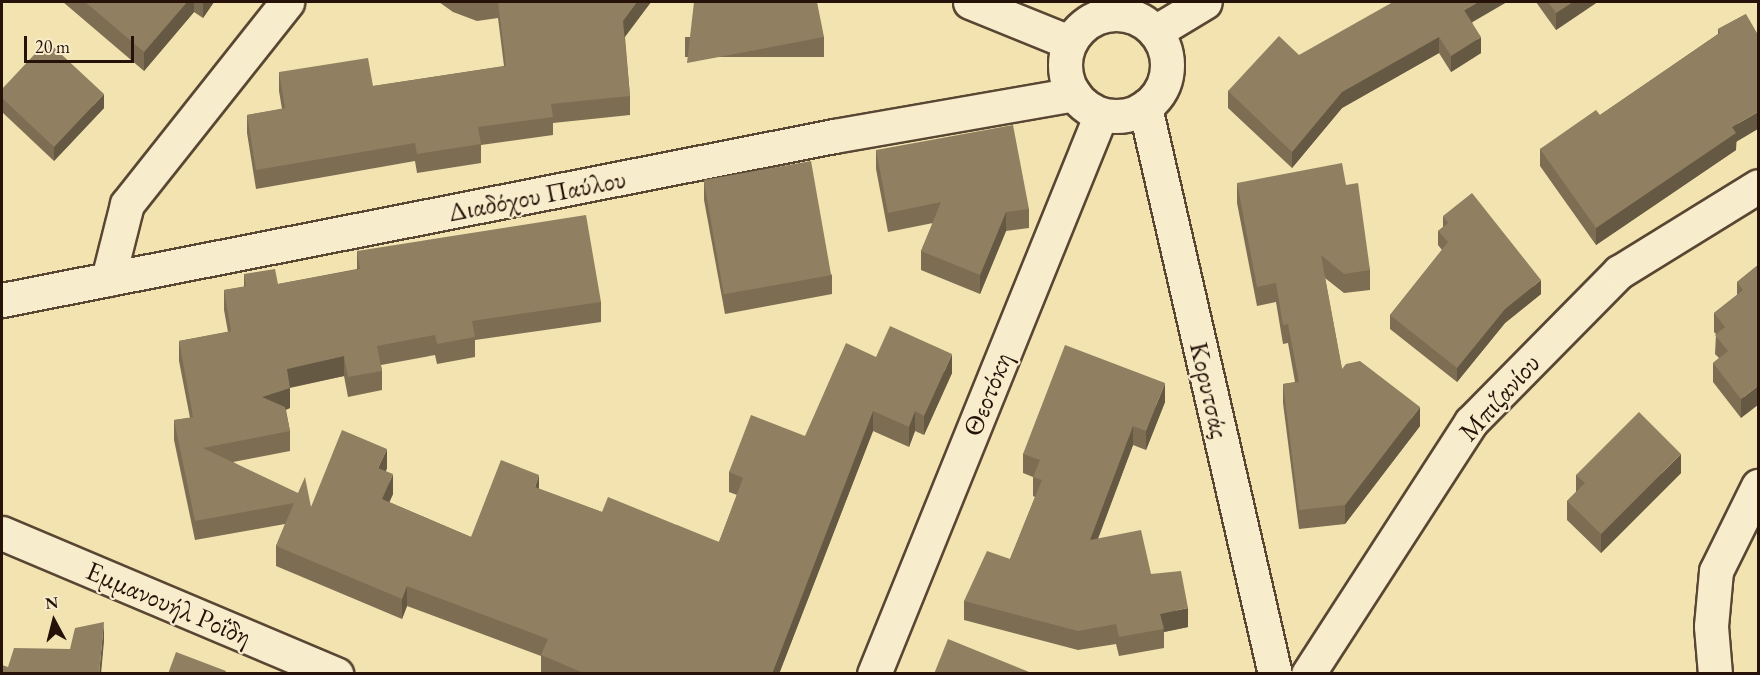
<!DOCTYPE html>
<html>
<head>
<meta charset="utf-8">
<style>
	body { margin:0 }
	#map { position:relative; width:1760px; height:675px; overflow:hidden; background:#f2e3b0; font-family:"EB Garamond",serif }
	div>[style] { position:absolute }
	.roads { filter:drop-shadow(2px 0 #594633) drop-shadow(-2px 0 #594633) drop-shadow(0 2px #594633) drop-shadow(0 -2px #594633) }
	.minor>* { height:33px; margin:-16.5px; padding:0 16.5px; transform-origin:16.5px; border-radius:16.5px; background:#f7edcc }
	.minor>.ring { margin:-16.5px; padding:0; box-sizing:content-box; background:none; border:33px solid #f7edcc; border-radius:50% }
	.wall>* { inset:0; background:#7c6d53; transform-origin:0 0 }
	.shaded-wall>* { inset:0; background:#655943 }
	.building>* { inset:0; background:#907f60; transform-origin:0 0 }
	span { translate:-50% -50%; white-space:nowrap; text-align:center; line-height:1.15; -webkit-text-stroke:4.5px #f7edcc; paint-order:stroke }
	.street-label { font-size:27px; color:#261209 }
	.frame { position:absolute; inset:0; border:3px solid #261209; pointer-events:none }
	.north { position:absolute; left:24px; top:591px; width:60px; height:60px; -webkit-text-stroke:4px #f7edcc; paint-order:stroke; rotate:353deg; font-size:16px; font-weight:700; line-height:24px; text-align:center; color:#261209 }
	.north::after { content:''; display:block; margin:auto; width:21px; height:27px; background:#261209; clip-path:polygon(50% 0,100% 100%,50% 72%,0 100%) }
	.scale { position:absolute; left:24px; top:36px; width:110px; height:27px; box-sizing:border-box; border:3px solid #261209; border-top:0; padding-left:8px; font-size:18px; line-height:21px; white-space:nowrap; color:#261209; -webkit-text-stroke:4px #f7edcc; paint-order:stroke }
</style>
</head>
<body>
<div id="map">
	<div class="roads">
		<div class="minor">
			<div style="left:970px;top:2px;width:107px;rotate:22deg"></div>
			<div class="ring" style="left:1065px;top:14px;width:69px;height:69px"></div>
			<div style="left:1155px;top:32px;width:58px;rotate:-31deg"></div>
			<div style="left:1145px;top:107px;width:582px;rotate:77.09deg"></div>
			<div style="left:108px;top:279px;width:77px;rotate:-75.8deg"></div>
			<div style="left:127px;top:204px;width:258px;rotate:-51.6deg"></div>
			<div style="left:2px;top:300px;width:848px;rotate:-11.15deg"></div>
			<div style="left:834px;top:136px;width:244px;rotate:-9.9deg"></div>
			<div style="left:2px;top:533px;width:363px;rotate:22.9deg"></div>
			<div style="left:874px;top:674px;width:604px;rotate:-67.93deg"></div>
			<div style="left:1308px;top:674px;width:300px;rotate:-57.1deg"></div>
			<div style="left:1471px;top:422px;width:211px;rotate:-45.4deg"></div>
			<div style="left:1619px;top:272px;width:163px;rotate:-31.7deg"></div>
			<div style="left:1715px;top:674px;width:48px;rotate:-94.8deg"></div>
			<div style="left:1711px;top:626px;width:55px;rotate:-84.8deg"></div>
			<div style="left:1716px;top:571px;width:95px;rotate:-63.7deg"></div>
		</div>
	</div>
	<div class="wall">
		<div style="clip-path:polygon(63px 2px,214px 2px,203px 18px,194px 12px,144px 71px)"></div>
		<div style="clip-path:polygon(439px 2px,651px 2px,625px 37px,630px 96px,630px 115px,553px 123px,553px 135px,481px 145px,481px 163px,417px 173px,415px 161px,256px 189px,247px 133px,247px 115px,282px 109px,279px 91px,279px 72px,373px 86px,504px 66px,498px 18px,477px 21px,453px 12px)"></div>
		<div style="clip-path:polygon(1536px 2px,1596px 2px,1596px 3px,1556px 30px)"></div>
		<div style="clip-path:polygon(1746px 14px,1736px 150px,1596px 245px,1540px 166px,1540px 149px,1600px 115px,1718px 34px,1718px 29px)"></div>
		<div style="clip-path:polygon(1472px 22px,1481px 53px,1451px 72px,1439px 53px,1342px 108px,1292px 168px,1228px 108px,1228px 91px,1299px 55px)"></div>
		<div style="left:824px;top:37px;width:20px;height:139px;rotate:90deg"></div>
		<div style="clip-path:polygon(2px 89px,104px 108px,54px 161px,2px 112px)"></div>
		<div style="clip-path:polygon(876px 150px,1029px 209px,1029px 228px,1006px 231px,980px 294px,921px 270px,921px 251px,933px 223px,888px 232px,876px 169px)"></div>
		<div style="clip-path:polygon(704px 181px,832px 275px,832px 294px,725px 314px,704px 200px)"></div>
		<div style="clip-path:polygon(1237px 183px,1346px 185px,1370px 270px,1370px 290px,1344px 293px,1325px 278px,1342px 369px,1420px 426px,1345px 524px,1299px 529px,1283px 403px,1283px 384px,1295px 382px,1288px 343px,1283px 344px,1276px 302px,1257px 306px,1237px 203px)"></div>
		<div style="clip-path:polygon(1443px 216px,1541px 294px,1505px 323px,1457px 382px,1390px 329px,1390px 315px,1442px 250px,1438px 245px,1438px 231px,1443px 227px)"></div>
		<div style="clip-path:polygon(357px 251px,601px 302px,601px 322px,475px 340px,475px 357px,437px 364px,435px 355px,381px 365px,382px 371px,382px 390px,348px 397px,344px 376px,290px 388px,290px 408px,286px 410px,290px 431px,290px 451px,233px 462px,311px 507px,387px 468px,386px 471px,393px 494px,389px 502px,471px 537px,539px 489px,602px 512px,719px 542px,737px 495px,729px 492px,729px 472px,805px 436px,876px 357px,952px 373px,924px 435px,915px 431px,909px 447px,873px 431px,779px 674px,541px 674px,541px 656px,407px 606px,402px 619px,276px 566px,276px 546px,285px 524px,195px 540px,174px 440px,174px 420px,190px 418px,179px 361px,179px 341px,228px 332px,224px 310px,224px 290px,244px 287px,244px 274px,278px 284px,357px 269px)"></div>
		<div style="clip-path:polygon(1758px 265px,1741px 418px,1713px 382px,1713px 363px,1719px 358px,1715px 354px,1716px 334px,1714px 332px,1714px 313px,1737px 295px,1737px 282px)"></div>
		<div style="clip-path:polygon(1165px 402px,1146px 450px,1133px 445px,1098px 539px,1151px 574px,1188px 627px,1164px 632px,1164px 648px,1119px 656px,1116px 644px,1078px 650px,964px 620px,964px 601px,1010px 559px,1035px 497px,1033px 496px,1033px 477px,1023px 473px,1023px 454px)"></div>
		<div style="clip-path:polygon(1681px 473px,1601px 553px,1567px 520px,1567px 501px,1576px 492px,1576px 475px)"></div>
	</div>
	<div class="shaded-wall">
		<div style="clip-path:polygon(187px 2px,194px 2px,194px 12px,144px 71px,144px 52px)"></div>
		<div style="clip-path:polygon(203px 2px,214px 2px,203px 18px)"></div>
		<div style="clip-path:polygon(637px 2px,651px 2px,623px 39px,623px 21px)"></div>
		<div style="clip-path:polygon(1478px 2px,1507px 2px,1464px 27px,1464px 10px)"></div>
		<div style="clip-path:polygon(1573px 2px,1596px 2px,1596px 3px,1556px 30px,1556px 13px)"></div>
		<div style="clip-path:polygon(1439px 37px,1439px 53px,1342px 108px,1292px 168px,1292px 152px,1342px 92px)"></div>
		<div style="clip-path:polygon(1481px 37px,1481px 53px,1451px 72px,1451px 56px)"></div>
		<div style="clip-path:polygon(104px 94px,104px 108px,54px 161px,54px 147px)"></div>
		<div style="clip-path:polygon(1758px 112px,1758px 129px,1736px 142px,1736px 150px,1596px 245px,1596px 228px,1732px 127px)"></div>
		<div style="clip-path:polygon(1006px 212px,1006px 231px,980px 294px,980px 275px)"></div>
		<div style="clip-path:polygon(1541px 280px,1541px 294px,1505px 323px,1457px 382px,1457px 368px,1505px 309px)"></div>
		<div style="clip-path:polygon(952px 354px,952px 373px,924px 435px,924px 416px)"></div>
		<div style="clip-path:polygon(344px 356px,344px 376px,287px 388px,287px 369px)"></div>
		<div style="clip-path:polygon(1165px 383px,1165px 402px,1146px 450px,1146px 431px)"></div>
		<div style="clip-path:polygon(1758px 386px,1758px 405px,1741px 418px,1741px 399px)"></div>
		<div style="clip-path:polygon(290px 388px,290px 408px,262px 417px,262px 397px)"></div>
		<div style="clip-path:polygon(1420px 407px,1420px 426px,1345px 524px,1345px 505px)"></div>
		<div style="clip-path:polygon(873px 411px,873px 431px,779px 674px,772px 674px)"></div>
		<div style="clip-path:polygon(915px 411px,915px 431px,909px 447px,909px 427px)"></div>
		<div style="clip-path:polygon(1133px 426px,1133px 445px,1090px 559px,1090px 540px)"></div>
		<div style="clip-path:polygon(387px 449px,387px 468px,378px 488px,378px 468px)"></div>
		<div style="clip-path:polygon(1681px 454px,1681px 473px,1601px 553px,1601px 534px)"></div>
		<div style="clip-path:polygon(393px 474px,393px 494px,382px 519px,382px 499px)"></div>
		<div style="clip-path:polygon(539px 475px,539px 494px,535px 487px)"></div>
		<div style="clip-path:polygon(407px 586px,407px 606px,402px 619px,402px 599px)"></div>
		<div style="clip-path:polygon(1188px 608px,1188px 627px,1164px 632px,1160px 614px)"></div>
		<div style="clip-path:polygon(104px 622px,104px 641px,101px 674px,99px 674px)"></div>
	</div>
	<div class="building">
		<div style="clip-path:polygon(85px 2px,187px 2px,144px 52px)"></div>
		<div style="clip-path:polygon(498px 2px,637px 2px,623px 21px,630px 96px,551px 104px,553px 117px,478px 127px,481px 144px,417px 154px,415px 143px,256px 170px,247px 115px,285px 108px,279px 72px,368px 58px,373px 86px,506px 66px)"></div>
		<div style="clip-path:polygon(694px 2px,817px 2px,824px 37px,687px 63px)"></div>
		<div style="clip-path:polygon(1393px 2px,1478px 2px,1464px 10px,1481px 37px,1451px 56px,1439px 37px,1342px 92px,1292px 152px,1228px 91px,1279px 36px,1299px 55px)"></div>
		<div style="clip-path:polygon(1548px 2px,1573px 2px,1556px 13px)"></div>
		<div style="clip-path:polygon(1746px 14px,1757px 33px,1758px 32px,1758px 112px,1732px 127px,1736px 133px,1596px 228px,1540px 149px,1596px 110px,1600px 115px,1720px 33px,1718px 29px)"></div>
		<div style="clip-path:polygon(47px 41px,104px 94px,54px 147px,2px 98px,2px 89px)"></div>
		<div style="clip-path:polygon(1013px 125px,1029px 209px,1006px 212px,980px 275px,921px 251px,941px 202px,888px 213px,876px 150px)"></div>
		<div style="left:811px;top:161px;width:116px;height:109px;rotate:80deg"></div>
		<div style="clip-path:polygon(1342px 163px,1346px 185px,1358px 183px,1370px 270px,1344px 274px,1321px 255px,1342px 369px,1346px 364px,1360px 361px,1420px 407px,1345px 505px,1299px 510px,1283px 384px,1299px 382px,1288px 324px,1283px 325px,1276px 283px,1257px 287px,1237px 183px)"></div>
		<div style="clip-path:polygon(1472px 193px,1541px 280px,1505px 309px,1457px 368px,1390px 315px,1448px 242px,1438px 231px,1448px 223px,1443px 216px)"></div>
		<div style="clip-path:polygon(586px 215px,601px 302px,472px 321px,475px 337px,437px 344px,435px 335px,377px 346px,382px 371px,348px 377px,344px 356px,287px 369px,290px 388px,262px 397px,285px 407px,290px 431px,203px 448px,298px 493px,305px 477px,311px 507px,342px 430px,387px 449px,378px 468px,393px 474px,382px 499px,471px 537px,501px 460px,539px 475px,535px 487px,602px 512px,608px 497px,719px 542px,743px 478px,729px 472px,751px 415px,805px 436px,846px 343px,876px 357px,890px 326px,952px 354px,924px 416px,915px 411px,909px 427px,873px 411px,772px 674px,586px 674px,541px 655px,548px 639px,407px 586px,402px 599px,276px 546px,294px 503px,195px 521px,174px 420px,193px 417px,179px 341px,231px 331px,224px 290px,246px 286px,244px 274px,275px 269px,278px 284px,360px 269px,357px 251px)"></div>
		<div style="clip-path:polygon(1758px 265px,1758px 386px,1741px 399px,1713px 363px,1728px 351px,1715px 335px,1725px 327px,1714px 313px,1743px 290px,1737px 282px)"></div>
		<div style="clip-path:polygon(1065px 345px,1165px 383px,1146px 431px,1133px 426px,1090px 540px,1141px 530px,1151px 574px,1181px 571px,1188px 608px,1160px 614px,1164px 629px,1119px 637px,1116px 624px,1078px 631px,964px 601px,987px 551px,1010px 559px,1042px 480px,1033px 477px,1040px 460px,1023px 454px)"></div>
		<div style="clip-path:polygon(1639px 412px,1681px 454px,1601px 534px,1567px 501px,1585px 483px,1576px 475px)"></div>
		<div style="clip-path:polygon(104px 622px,99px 674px,2px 674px,2px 665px,8px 667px,14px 648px,70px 649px,75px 628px)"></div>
		<div style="clip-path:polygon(948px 639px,1034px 674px,934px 674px)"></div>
		<div style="clip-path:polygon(176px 652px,226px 671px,225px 674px,168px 674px)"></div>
	</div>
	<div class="street-label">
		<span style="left:537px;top:195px;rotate:-11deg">Διαδόχου Παύλου</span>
		<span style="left:1210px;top:390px;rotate:77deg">Κορυτσάς</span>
		<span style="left:987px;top:394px;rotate:-68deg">Θεοτόκη</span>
		<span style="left:1499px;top:397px;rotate:-48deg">Μπιζανίου</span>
		<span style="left:169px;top:603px;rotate:23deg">Εμμανουήλ Ροΐδη</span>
	</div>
	<div class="frame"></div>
	<div class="north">N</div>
	<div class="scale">20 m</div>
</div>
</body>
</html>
